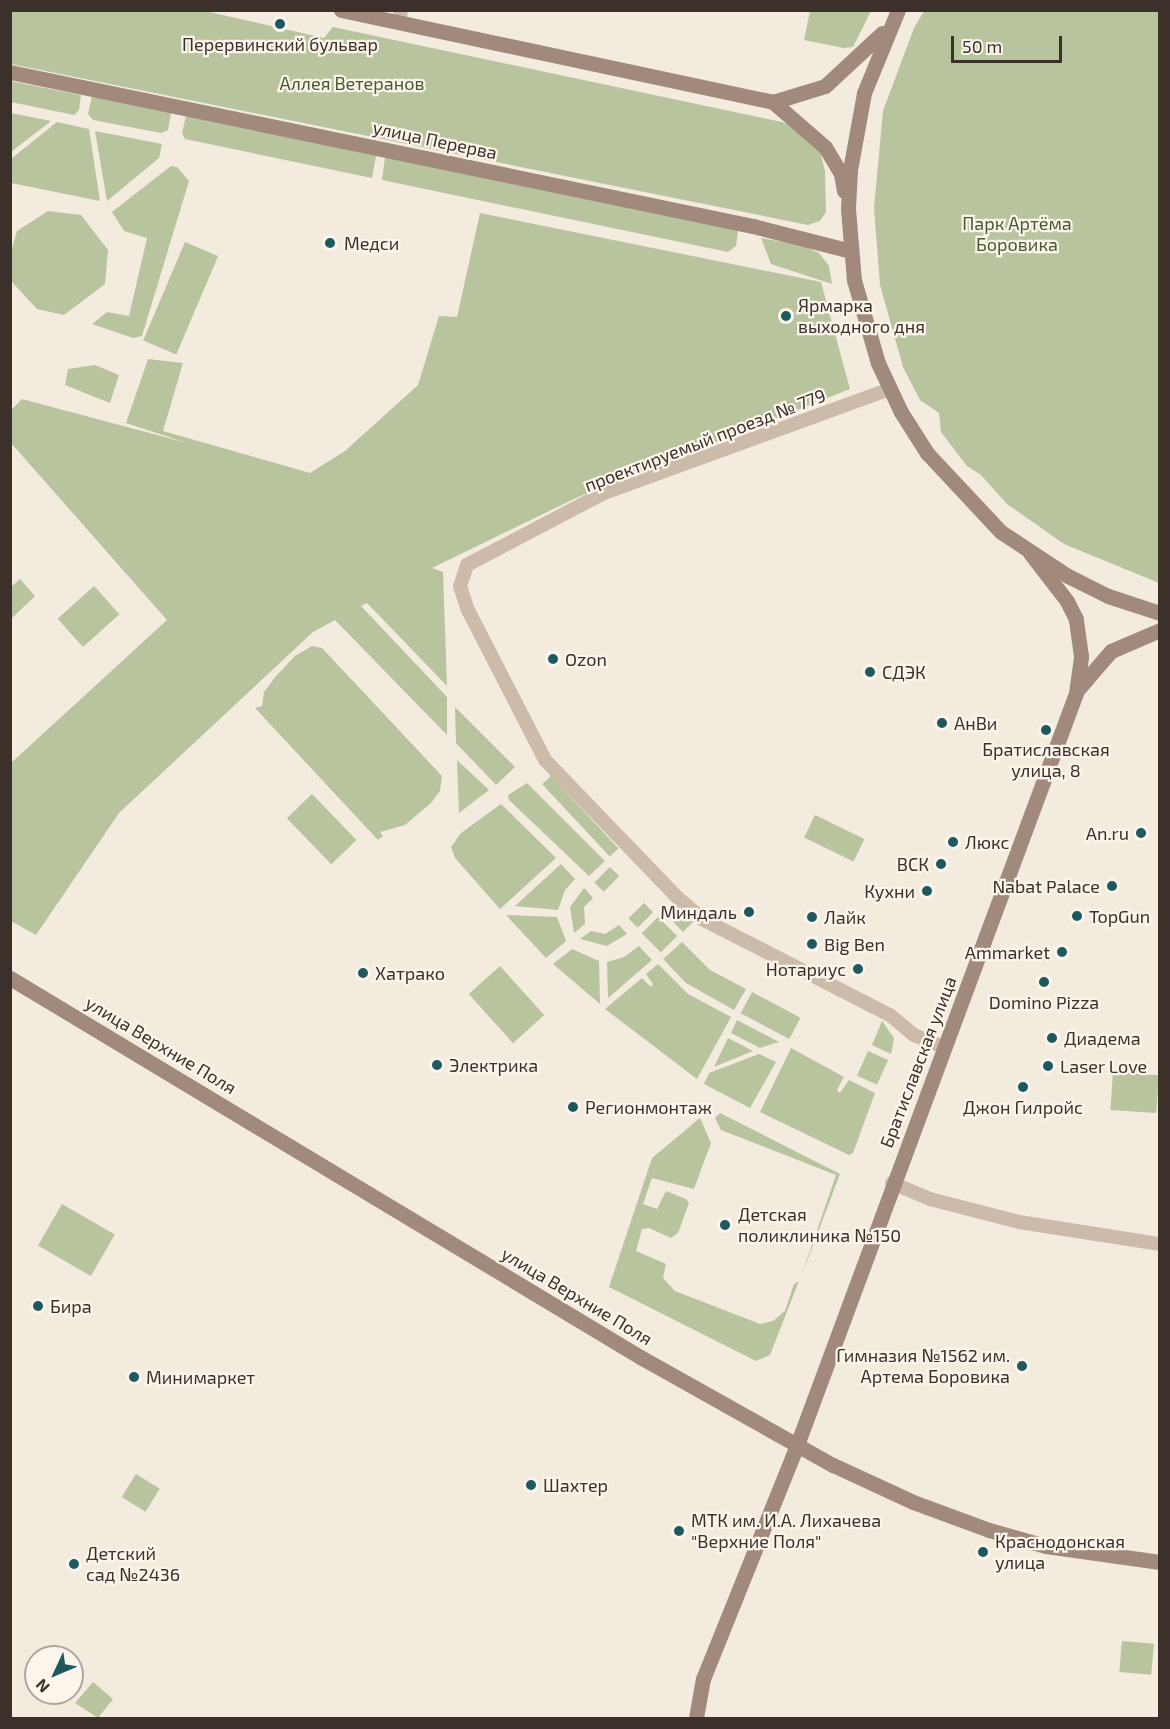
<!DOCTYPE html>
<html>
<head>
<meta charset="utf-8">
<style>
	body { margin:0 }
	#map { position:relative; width:1170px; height:1729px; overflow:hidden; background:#f4ebdf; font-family:"Exo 2",sans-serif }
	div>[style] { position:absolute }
	.green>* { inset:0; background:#b7c49e; transform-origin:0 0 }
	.street>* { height:14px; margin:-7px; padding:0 7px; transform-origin:7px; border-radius:7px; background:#cdbbaa }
	.secondary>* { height:15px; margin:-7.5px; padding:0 7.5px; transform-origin:7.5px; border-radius:7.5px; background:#a18a7b }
	.dots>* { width:16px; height:16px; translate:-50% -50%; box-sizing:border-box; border:3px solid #fbf5ec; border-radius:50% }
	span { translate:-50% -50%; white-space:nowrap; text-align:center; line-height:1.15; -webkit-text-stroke:4.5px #fbf5ec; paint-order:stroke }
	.poi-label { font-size:18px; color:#3b302a }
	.left { translate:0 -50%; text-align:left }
	.right { translate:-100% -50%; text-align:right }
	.park-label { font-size:18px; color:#485a2c }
	.street-label { font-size:18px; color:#3b302a }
	.frame { position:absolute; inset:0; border:12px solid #3b302a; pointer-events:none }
	.north { position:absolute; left:24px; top:1645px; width:60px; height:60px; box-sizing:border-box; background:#fbf5ec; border:2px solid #aea69e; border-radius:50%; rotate:226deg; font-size:16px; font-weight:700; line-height:24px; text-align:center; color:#3b302a }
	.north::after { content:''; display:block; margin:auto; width:21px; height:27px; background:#1d595f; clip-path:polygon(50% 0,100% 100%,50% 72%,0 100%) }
	.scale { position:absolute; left:951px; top:36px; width:111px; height:27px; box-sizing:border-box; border:3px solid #3b302a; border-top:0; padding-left:8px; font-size:18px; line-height:21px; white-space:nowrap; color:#3b302a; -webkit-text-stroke:4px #fbf5ec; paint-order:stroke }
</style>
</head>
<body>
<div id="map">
	<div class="green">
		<div style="clip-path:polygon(11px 11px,205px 11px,324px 38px,333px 27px,782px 122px,796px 128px,820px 151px,825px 171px,826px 212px,820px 221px,808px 225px,11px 64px)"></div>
		<div style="clip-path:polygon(810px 11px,810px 10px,871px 11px,853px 47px,844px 48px,804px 40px)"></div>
		<div style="clip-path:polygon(924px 11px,1159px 11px,1159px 583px,1064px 544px,1007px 504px,981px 475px,967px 466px,941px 432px,939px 413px,920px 400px,903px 367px,880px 285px,874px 208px,883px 111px,914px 28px)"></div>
		<div style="clip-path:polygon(10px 81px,81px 95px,79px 110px,74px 115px,11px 102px)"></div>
		<div style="clip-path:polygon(92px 96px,171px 113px,168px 130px,161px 133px,93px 120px,88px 114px)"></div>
		<div style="clip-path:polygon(11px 113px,51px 121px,11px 152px)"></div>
		<div style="clip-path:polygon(186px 116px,376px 156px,372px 178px,185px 139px,182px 133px)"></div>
		<div style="clip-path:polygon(57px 122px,89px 129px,100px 201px,11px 183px,11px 159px)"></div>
		<div style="clip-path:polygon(95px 131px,162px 144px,159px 158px,107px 201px)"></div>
		<div style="clip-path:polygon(385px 157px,731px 229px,738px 231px,736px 246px,728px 252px,382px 180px)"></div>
		<div style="clip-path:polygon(171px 166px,177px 167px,189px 181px,142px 336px,133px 338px,92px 324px,107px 312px,129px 316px,147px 238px,124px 231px,112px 212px)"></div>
		<div style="clip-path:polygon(48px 211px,81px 215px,108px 250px,105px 284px,64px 315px,37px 309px,11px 281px,11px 252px,17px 231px)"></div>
		<div style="clip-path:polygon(480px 213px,821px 282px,850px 389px,578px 497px,432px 568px,443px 572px,447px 686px,367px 603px,361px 606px,447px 697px,447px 735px,335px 620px,313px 632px,119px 813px,36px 935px,11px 921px,11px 763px,167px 620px,11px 443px,11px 410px,22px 399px,187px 443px,126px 423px,148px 359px,183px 363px,163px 431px,310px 473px,345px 451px,418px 385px,439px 316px,457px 317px)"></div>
		<div style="clip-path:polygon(761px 238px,802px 245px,819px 253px,829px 266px,832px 284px,771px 264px)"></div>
		<div style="left:185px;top:242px;width:36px;height:107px;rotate:23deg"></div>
		<div style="clip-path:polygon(95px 365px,119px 375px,110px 403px,65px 385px,68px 369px)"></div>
		<div style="clip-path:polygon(20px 579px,35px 596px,11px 619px,11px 587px)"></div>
		<div style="left:94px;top:586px;width:38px;height:49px;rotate:48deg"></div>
		<div style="clip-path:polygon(312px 646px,322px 648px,442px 776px,440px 791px,431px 803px,405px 825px,380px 832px,383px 836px,378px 840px,255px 708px,262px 706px,264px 692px,276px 676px,295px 656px)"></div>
		<div style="clip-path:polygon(455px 707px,515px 767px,496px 785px,456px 743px)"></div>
		<div style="clip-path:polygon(457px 760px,489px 790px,459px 813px)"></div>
		<div style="left:551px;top:776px;width:99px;height:12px;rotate:47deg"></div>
		<div style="clip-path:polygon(527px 783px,605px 861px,589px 876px,509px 800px,508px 795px)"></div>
		<div style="left:312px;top:794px;width:64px;height:35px;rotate:46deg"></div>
		<div style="clip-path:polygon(501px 804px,556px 858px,500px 909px,455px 858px,451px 847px,461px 833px)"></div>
		<div style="left:815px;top:815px;width:55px;height:25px;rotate:26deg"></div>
		<div style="clip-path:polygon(561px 864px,575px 879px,565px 890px,558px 910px,515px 906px)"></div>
		<div style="left:610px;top:867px;width:13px;height:22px;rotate:45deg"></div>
		<div style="clip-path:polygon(584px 888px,593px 898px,584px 907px,585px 924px,574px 933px,570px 907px)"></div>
		<div style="left:644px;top:903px;width:13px;height:22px;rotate:45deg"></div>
		<div style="clip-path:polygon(673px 904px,694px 921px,683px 932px,665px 913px)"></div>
		<div style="clip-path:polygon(506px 915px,557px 917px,566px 941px,546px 958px)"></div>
		<div style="left:658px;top:917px;width:27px;height:23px;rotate:45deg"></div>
		<div style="clip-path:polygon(619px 925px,627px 934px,607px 946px,580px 939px,591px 931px,605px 934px)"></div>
		<div style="clip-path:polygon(682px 942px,710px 970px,746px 989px,734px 1010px,686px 983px,663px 959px)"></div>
		<div style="clip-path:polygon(639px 946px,652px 960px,608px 998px,607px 962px,624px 957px)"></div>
		<div style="clip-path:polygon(572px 949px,599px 961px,600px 1004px,553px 964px)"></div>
		<div style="clip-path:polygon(658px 964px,688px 994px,731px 1017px,697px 1079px,605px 1009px,642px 978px,651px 987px,653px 984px,646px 974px)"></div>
		<div style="left:500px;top:966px;width:66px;height:42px;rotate:48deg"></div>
		<div style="left:752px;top:992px;width:55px;height:24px;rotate:28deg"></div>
		<div style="clip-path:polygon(737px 1020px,779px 1042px,760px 1048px,731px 1033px)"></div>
		<div style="clip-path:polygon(882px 1021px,894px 1038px,891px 1054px,872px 1045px)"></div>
		<div style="clip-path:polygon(728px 1038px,753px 1051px,714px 1067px)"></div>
		<div style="clip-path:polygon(791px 1048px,844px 1077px,837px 1090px,840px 1093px,849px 1080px,875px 1093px,853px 1153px,849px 1155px,760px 1112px)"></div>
		<div style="left:868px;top:1051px;width:22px;height:27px;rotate:24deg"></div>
		<div style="clip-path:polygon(759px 1054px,776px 1062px,750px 1108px,704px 1084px,709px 1073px)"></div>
		<div style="left:1113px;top:1072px;width:46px;height:38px;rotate:4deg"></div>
		<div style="clip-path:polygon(720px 1113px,840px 1174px,801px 1277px,836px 1175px,721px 1130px,715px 1118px)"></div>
		<div style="clip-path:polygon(700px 1118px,711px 1143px,694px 1189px,652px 1178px,643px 1204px,657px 1209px,666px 1191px,686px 1199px,689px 1203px,678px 1233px,671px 1238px,649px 1228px,642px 1229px,636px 1251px,666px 1264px,663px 1278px,675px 1291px,760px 1324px,773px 1321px,785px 1311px,794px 1284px,799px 1281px,770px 1355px,756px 1361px,609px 1287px,652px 1158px)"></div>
		<div style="left:62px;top:1204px;width:61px;height:48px;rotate:30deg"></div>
		<div style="left:136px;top:1474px;width:28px;height:27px;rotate:32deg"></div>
		<div style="left:1122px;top:1641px;width:32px;height:31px;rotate:5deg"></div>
		<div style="clip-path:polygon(93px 1682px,113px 1699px,98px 1718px,75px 1703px)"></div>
	</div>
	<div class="street">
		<div style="left:399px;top:23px;width:13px;rotate:-81deg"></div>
		<div style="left:890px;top:389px;width:304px;rotate:160deg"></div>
		<div style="left:604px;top:493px;width:155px;rotate:152.3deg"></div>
		<div style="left:467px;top:565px;width:22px;rotate:108deg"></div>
		<div style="left:460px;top:586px;width:25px;rotate:72deg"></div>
		<div style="left:468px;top:610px;width:169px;rotate:62.8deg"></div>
		<div style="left:545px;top:760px;width:190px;rotate:46.1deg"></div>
		<div style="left:677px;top:897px;width:33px;rotate:41deg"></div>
		<div style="left:702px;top:919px;width:211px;rotate:27.1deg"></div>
		<div style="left:890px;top:1015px;width:31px;rotate:40deg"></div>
		<div style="left:914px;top:1035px;width:32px;rotate:22deg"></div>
		<div style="left:892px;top:1183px;width:41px;rotate:22.8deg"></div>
		<div style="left:930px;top:1199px;width:92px;rotate:14.5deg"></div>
		<div style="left:1019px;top:1222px;width:143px;rotate:8.9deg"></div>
	</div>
	<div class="secondary">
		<div style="left:341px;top:10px;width:442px;rotate:12deg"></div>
		<div style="left:773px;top:102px;width:69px;rotate:40.9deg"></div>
		<div style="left:825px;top:147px;width:31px;rotate:59deg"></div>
		<div style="left:841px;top:174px;width:17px;rotate:80deg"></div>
		<div style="left:898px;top:10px;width:90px;rotate:112.3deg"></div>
		<div style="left:864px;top:93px;width:78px;rotate:100.3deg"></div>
		<div style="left:850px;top:170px;width:39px;rotate:93deg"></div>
		<div style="left:848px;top:209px;width:71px;rotate:85.2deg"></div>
		<div style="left:854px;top:280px;width:86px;rotate:73.9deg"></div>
		<div style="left:878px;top:363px;width:54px;rotate:64.9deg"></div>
		<div style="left:901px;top:412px;width:49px;rotate:57.6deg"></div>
		<div style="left:927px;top:453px;width:108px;rotate:46.9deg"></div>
		<div style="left:1001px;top:532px;width:80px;rotate:33.3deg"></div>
		<div style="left:1068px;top:576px;width:45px;rotate:26.6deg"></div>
		<div style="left:1108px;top:596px;width:55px;rotate:18.1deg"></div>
		<div style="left:10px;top:72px;width:759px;rotate:11.71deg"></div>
		<div style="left:753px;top:226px;width:101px;rotate:14.3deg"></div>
		<div style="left:773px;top:102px;width:54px;rotate:-17.1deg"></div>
		<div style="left:825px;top:86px;width:78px;rotate:-42.9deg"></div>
		<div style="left:1079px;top:688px;width:49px;rotate:-49.1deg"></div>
		<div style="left:1111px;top:651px;width:53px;rotate:-23.2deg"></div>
		<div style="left:10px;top:978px;width:737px;rotate:31.02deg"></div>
		<div style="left:642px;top:1358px;width:219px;rotate:29.3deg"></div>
		<div style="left:833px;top:1465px;width:88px;rotate:24.8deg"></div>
		<div style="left:913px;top:1502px;width:81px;rotate:20.2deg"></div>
		<div style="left:989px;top:1530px;width:59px;rotate:15.7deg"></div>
		<div style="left:1046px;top:1546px;width:115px;rotate:8deg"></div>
		<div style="left:696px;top:1718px;width:40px;rotate:-80deg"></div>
		<div style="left:703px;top:1679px;width:252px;rotate:-68.1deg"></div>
		<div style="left:797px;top:1445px;width:802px;rotate:-69.64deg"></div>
		<div style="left:1076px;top:693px;width:37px;rotate:-82deg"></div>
		<div style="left:1081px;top:656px;width:37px;rotate:-98deg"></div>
		<div style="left:1076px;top:619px;width:20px;rotate:-117deg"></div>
		<div style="left:1067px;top:601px;width:61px;rotate:-127.6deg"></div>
	</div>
	<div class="dots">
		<div style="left:280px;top:24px;background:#1d595f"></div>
		<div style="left:330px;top:243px;background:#1d595f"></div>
		<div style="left:786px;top:316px;background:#1d595f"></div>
		<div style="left:553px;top:659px;background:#1d595f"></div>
		<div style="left:870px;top:672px;background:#1d595f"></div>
		<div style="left:942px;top:723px;background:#1d595f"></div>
		<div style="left:1046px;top:730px;background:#1d595f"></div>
		<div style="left:1141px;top:833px;background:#1d595f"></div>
		<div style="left:953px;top:842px;background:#1d595f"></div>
		<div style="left:941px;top:864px;background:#1d595f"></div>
		<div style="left:1112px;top:886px;background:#1d595f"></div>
		<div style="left:927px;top:891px;background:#1d595f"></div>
		<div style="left:749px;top:912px;background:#1d595f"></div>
		<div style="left:1077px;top:916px;background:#1d595f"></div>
		<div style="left:812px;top:917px;background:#1d595f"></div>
		<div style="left:812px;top:944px;background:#1d595f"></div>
		<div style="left:1062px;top:952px;background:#1d595f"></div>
		<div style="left:858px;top:969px;background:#1d595f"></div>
		<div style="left:363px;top:973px;background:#1d595f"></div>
		<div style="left:1044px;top:982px;background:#1d595f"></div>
		<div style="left:1052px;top:1038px;background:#1d595f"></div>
		<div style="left:437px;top:1065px;background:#1d595f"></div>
		<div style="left:1048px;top:1066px;background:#1d595f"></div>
		<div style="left:1023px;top:1087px;background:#1d595f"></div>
		<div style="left:573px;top:1107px;background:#1d595f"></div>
		<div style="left:725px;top:1225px;background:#1d595f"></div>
		<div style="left:38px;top:1306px;background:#1d595f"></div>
		<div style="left:1022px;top:1366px;background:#1d595f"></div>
		<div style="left:134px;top:1377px;background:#1d595f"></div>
		<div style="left:531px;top:1485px;background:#1d595f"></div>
		<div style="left:679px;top:1531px;background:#1d595f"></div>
		<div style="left:983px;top:1552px;background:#1d595f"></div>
		<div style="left:74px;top:1564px;background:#1d595f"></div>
	</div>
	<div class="poi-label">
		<span style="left:280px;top:44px">Перервинский бульвар</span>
		<span class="left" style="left:344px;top:243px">Медси</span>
		<span class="left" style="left:798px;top:316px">Ярмарка<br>выходного дня</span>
		<span class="left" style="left:565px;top:659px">Ozon</span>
		<span class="left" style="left:882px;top:672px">СДЭК</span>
		<span class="left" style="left:954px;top:723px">АнВи</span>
		<span style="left:1046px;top:760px">Братиславская<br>улица, 8</span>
		<span class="right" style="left:1129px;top:833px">An.ru</span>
		<span class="left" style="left:965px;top:842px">Люкс</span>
		<span class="right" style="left:929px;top:864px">ВСК</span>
		<span class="right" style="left:1100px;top:886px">Nabat Palace</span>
		<span class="right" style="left:915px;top:891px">Кухни</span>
		<span class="right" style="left:737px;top:912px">Миндаль</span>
		<span class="left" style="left:1089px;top:916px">TopGun</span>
		<span class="left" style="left:824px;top:917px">Лайк</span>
		<span class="left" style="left:824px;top:944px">Big Ben</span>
		<span class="right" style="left:1050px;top:952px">Ammarket</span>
		<span class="right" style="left:846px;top:969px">Нотариус</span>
		<span class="left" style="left:375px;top:973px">Хатрако</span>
		<span style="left:1044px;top:1002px">Domino Pizza</span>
		<span class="left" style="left:1064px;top:1038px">Диадема</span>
		<span class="left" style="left:449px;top:1065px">Электрика</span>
		<span class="left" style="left:1060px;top:1066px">Laser Love</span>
		<span class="left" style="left:585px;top:1107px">Регионмонтаж</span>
		<span style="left:1023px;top:1107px">Джон Гилройс</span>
		<span class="left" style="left:738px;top:1225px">Детская<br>поликлиника №150</span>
		<span class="left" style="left:50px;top:1306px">Бира</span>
		<span class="right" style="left:1010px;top:1366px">Гимназия №1562 им.<br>Артема Боровика</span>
		<span class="left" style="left:146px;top:1377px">Минимаркет</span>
		<span class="left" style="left:543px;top:1485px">Шахтер</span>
		<span class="left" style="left:691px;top:1531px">МТК им. И.А. Лихачева<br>"Верхние Поля"</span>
		<span class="left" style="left:995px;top:1552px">Краснодонская<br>улица</span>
		<span class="left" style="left:86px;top:1564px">Детский<br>сад №2436</span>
	</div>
	<div class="park-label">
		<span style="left:352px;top:83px">Аллея Ветеранов</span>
		<span style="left:1017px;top:234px">Парк Артёма<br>Боровика</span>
	</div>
	<div class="street-label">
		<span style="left:435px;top:140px;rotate:12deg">улица Перерва</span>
		<span style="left:705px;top:440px;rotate:-21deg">проектируемый проезд № 779</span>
		<span style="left:161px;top:1045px;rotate:31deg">улица Верхние Поля</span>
		<span style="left:918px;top:1062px;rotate:-69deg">Братиславская улица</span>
		<span style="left:577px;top:1296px;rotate:31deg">улица Верхние Поля</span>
	</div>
	<div class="frame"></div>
	<div class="north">N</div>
	<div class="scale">50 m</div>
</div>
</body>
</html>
